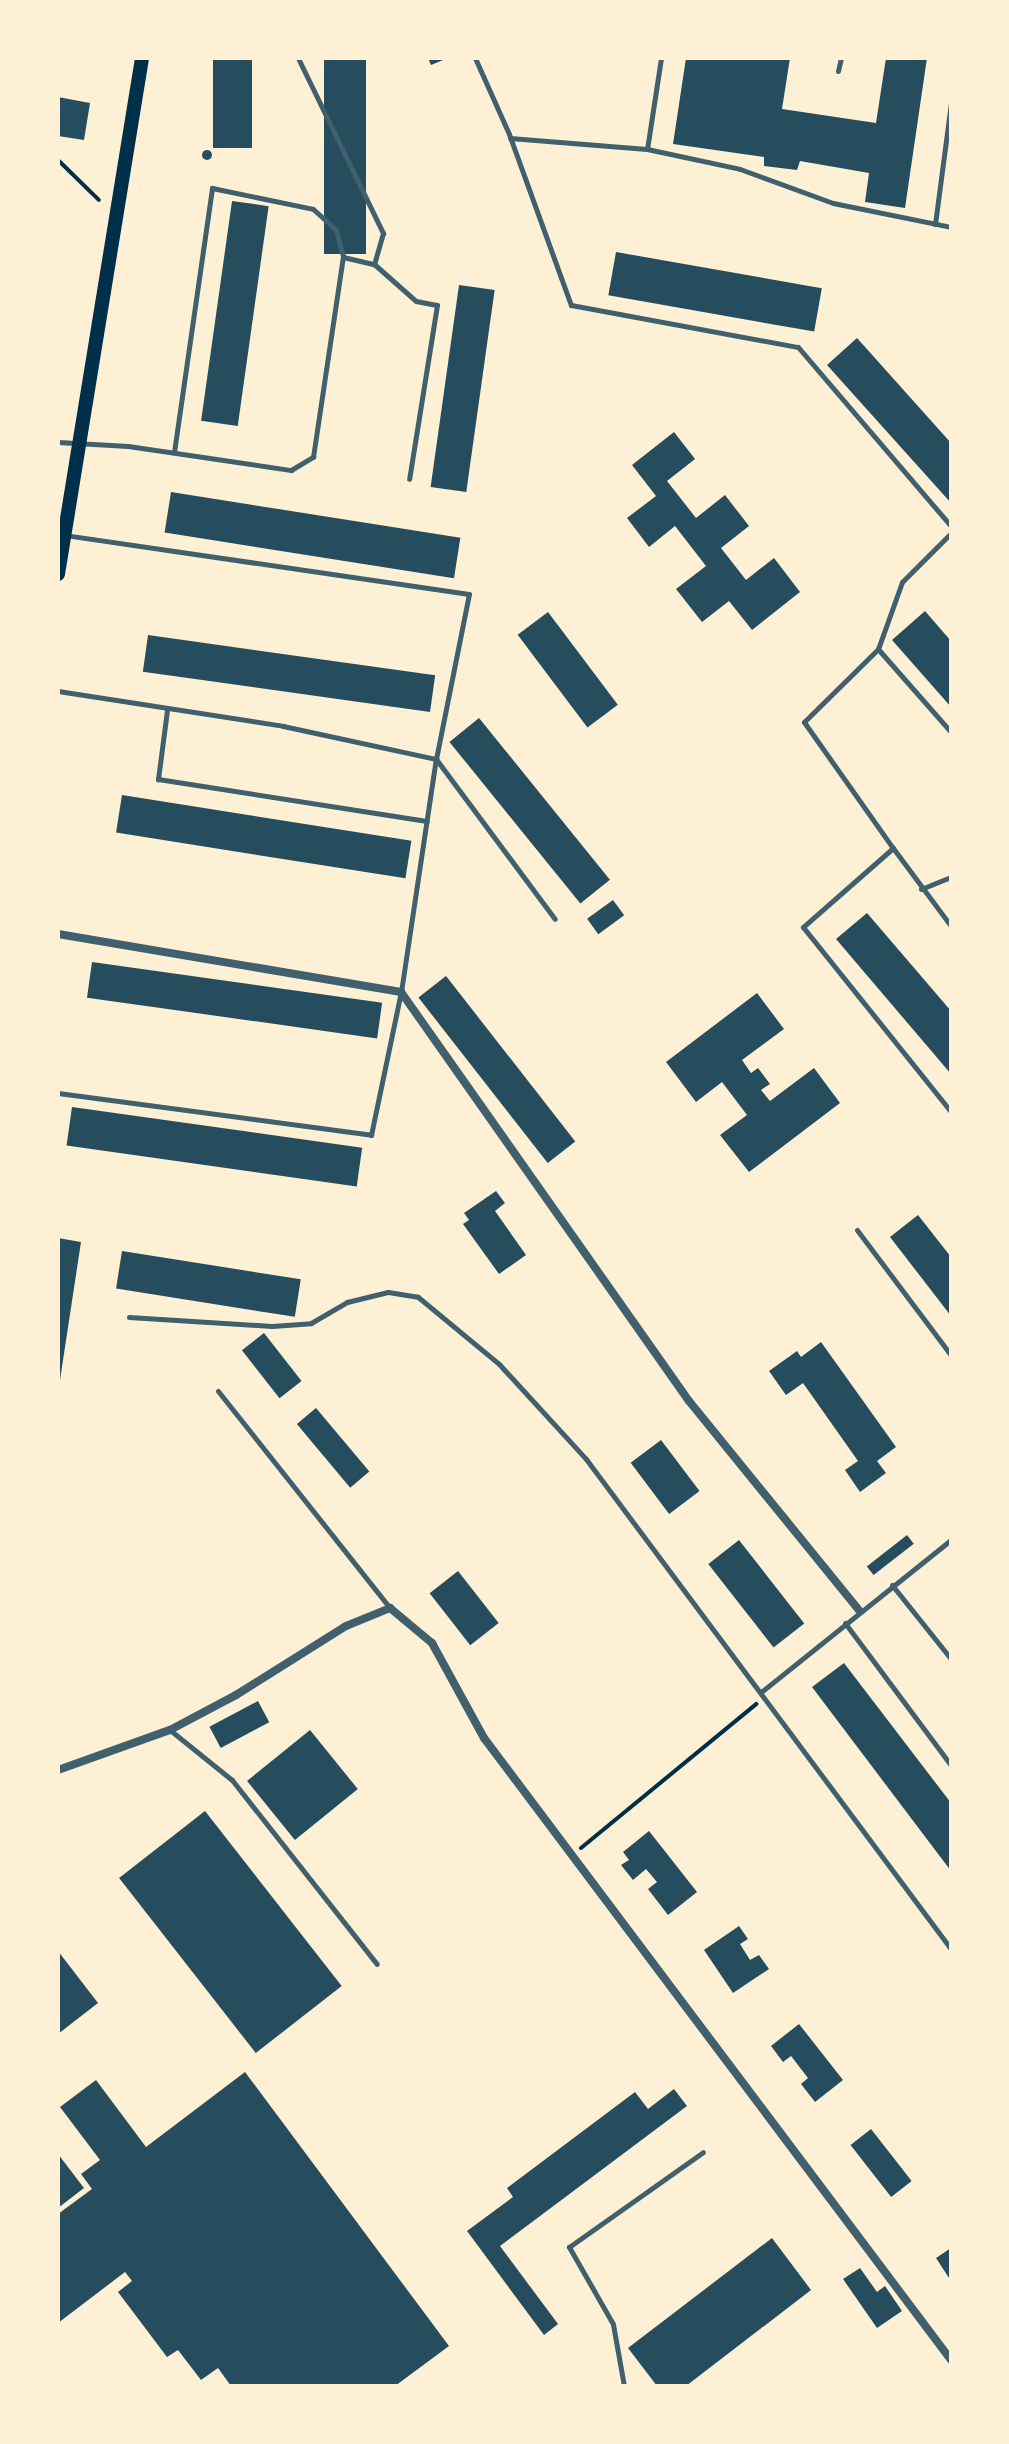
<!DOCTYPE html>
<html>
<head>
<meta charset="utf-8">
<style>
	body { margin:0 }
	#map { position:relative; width:1009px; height:2444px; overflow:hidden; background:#fdf0d5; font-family:"Exo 2",sans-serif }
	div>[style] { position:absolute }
	.building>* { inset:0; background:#264d5e; transform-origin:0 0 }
	.round { border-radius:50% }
	.path>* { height:4px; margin:-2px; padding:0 2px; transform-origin:2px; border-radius:2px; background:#003049 }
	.service>* { height:5px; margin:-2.5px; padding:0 2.5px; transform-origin:2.5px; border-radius:2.5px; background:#3f606c }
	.minor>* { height:8px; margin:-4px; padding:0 4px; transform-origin:4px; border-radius:4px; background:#3f606c }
	.secondary>* { height:14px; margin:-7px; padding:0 7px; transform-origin:7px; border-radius:7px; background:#003049 }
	span { translate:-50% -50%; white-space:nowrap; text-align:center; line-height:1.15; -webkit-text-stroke:6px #fdf0d5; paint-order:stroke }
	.frame { position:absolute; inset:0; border:60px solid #fdf0d5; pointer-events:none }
</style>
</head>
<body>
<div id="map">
	<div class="building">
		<div style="left:213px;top:58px;width:39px;height:90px"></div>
		<div style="left:324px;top:58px;width:42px;height:196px"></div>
		<div style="clip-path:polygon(428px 58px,448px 58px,431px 65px)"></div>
		<div style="clip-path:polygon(686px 58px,790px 58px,782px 109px,876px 123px,886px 58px,927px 58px,905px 208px,865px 202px,869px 173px,800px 161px,797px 170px,764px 166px,764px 157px,673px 144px)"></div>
		<div style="clip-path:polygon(58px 97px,90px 103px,84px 140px,58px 136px)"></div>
		<div class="round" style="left:202px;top:150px;width:10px;height:10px"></div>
		<div style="left:232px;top:201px;width:37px;height:222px;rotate:8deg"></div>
		<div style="left:616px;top:252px;width:209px;height:44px;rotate:10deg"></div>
		<div style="left:459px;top:285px;width:36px;height:204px;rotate:8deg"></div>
		<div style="clip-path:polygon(857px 338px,951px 443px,951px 503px,827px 365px)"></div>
		<div style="clip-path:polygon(674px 432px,695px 459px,667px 481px,696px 518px,725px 495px,749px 526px,721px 548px,746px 580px,774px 558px,800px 592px,752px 630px,729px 601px,702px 622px,676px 589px,706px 566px,675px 526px,649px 547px,627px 518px,656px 496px,632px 465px)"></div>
		<div style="left:171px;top:492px;width:293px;height:41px;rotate:9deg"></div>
		<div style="clip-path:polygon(925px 611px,951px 641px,951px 707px,892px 640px)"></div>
		<div style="left:548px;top:612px;width:116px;height:38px;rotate:53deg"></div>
		<div style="left:148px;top:635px;width:290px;height:37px;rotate:8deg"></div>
		<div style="left:479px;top:718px;width:208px;height:38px;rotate:51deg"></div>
		<div style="left:122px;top:795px;width:293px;height:38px;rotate:9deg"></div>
		<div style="left:613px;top:900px;width:19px;height:32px;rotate:54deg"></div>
		<div style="clip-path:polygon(867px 913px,951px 1011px,951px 1074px,836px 939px)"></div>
		<div style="left:92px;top:962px;width:293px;height:36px;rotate:8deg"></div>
		<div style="left:446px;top:976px;width:210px;height:35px;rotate:52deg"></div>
		<div style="clip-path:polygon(757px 993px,784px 1029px,742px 1060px,751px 1073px,758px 1068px,770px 1084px,761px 1090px,770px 1101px,814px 1068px,840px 1103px,749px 1172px,720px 1135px,747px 1115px,722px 1082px,696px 1102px,666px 1062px)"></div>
		<div style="left:72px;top:1107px;width:293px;height:39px;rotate:8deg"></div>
		<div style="clip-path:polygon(496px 1191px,505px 1203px,495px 1211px,526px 1255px,499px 1274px,463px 1224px,469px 1220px,464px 1213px)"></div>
		<div style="clip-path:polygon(918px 1215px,951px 1257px,951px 1316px,890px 1237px)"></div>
		<div style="clip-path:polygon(58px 1238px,81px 1242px,60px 1380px,58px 1380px)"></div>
		<div style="left:122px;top:1251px;width:181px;height:38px;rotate:9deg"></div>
		<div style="left:264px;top:1333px;width:61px;height:28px;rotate:52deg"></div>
		<div style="clip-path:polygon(821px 1342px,896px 1447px,877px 1461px,886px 1473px,860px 1492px,845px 1470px,858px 1461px,803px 1383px,786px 1395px,769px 1371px,797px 1351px,801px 1357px)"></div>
		<div style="left:316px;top:1408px;width:83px;height:25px;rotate:50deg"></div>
		<div style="left:661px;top:1440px;width:64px;height:38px;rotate:53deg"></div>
		<div style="left:907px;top:1535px;width:11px;height:51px;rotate:52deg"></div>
		<div style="left:739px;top:1540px;width:106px;height:39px;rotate:52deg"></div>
		<div style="left:458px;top:1571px;width:66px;height:36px;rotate:52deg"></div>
		<div style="clip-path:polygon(844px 1663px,951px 1803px,951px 1871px,812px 1687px)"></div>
		<div style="left:258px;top:1701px;width:24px;height:55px;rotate:62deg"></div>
		<div style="left:310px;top:1730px;width:76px;height:81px;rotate:51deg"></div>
		<div style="left:205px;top:1811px;width:222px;height:109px;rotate:52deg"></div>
		<div style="clip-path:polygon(649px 1831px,697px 1892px,668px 1915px,648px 1889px,657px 1882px,646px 1869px,633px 1880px,621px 1865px,629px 1860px,623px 1852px)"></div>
		<div style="clip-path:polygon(739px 1926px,748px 1939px,740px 1944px,750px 1960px,759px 1955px,769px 1969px,733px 1993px,704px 1950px)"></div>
		<div style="clip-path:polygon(58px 1951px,98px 2003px,58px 2034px)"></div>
		<div style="clip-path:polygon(799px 2024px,843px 2080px,815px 2102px,801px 2084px,808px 2078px,791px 2056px,783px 2062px,771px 2046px)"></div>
		<div style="clip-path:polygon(245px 2072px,449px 2346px,395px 2386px,231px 2386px,218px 2368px,201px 2380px,178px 2350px,167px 2357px,118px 2292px,132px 2281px,125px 2272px,58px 2323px,58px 2214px,92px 2189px,81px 2174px,100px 2160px,60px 2107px,96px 2080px,146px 2147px)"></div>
		<div style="clip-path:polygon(674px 2089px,687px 2106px,500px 2246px,558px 2324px,544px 2335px,467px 2231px,513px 2197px,507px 2188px,635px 2092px,648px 2109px)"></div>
		<div style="left:871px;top:2129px;width:66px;height:26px;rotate:52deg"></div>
		<div style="clip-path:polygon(58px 2154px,84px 2188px,58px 2208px)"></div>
		<div style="clip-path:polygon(772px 2238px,811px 2290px,686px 2386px,657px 2386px,628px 2348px)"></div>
		<div style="clip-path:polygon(951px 2248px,951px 2281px,936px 2258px)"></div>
		<div style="clip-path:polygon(860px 2268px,877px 2292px,885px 2286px,902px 2311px,877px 2328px,843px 2279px)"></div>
	</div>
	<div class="path">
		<div style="left:58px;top:160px;width:57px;rotate:44.3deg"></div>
		<div style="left:581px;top:1848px;width:227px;rotate:-39.4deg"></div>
	</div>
	<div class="service">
		<div style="left:298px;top:58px;width:195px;rotate:64.1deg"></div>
		<div style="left:383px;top:233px;width:32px;rotate:106deg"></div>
		<div style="left:475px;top:58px;width:83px;rotate:65.9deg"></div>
		<div style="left:509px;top:134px;width:182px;rotate:70.1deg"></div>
		<div style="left:571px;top:305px;width:231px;rotate:10.5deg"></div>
		<div style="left:798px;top:347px;width:235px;rotate:49.5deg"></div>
		<div style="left:661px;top:58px;width:92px;rotate:98.7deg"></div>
		<div style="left:647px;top:149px;width:95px;rotate:12.1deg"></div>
		<div style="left:740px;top:169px;width:99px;rotate:20.1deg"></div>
		<div style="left:833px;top:203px;width:120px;rotate:11.5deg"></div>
		<div style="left:838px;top:71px;width:13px;rotate:-77deg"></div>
		<div style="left:510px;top:138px;width:137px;rotate:4.6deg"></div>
		<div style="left:935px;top:224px;width:123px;rotate:-82.5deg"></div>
		<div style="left:58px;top:442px;width:70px;rotate:3.3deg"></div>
		<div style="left:128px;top:446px;width:165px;rotate:8.4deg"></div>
		<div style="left:291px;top:470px;width:26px;rotate:-31deg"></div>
		<div style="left:313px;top:457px;width:202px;rotate:-81.5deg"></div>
		<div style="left:343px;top:257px;width:32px;rotate:13deg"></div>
		<div style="left:374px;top:264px;width:56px;rotate:41.4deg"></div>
		<div style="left:416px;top:301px;width:21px;rotate:11deg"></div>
		<div style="left:437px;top:305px;width:176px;rotate:99.1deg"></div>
		<div style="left:174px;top:452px;width:267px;rotate:-81.8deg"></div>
		<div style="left:212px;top:188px;width:103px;rotate:11.7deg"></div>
		<div style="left:313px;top:209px;width:31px;rotate:42deg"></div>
		<div style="left:336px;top:230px;width:28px;rotate:75deg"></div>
		<div style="left:951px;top:533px;width:69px;rotate:135deg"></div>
		<div style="left:902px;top:582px;width:71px;rotate:109.7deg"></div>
		<div style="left:878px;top:649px;width:104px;rotate:135.4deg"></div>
		<div style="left:804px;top:722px;width:154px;rotate:54.8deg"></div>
		<div style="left:893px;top:848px;width:120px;rotate:138.7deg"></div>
		<div style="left:803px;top:927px;width:237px;rotate:51.3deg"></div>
		<div style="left:878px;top:649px;width:111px;rotate:48.7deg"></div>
		<div style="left:58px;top:691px;width:228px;rotate:8.8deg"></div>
		<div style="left:283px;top:726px;width:157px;rotate:12.2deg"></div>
		<div style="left:436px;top:759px;width:199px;rotate:53.4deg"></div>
		<div style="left:167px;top:710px;width:70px;rotate:97.4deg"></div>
		<div style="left:158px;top:779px;width:272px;rotate:8.9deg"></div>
		<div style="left:893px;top:848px;width:97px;rotate:53.4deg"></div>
		<div style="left:921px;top:889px;width:32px;rotate:-22deg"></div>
		<div style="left:58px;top:1093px;width:316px;rotate:7.6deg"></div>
		<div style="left:371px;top:1135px;width:146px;rotate:-78.2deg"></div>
		<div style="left:401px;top:992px;width:236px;rotate:-81.5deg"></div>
		<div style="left:436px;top:759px;width:168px;rotate:-78.7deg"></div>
		<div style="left:469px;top:594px;width:408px;rotate:-171.7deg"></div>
		<div style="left:857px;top:1230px;width:156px;rotate:53.1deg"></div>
		<div style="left:129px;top:1317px;width:143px;rotate:3.6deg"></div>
		<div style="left:272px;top:1326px;width:39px;rotate:-4deg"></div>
		<div style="left:311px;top:1323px;width:42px;rotate:-30.3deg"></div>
		<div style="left:347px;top:1302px;width:42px;rotate:-13.7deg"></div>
		<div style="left:388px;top:1292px;width:30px;rotate:9deg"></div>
		<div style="left:418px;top:1297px;width:105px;rotate:39.6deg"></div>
		<div style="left:499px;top:1364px;width:129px;rotate:47.5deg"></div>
		<div style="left:586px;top:1459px;width:611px;rotate:53.32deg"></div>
		<div style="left:218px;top:1391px;width:277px;rotate:51.6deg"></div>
		<div style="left:892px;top:1585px;width:95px;rotate:51.4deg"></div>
		<div style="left:845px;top:1623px;width:177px;rotate:53.3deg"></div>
		<div style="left:761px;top:1692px;width:243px;rotate:-38.7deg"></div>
		<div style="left:170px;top:1730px;width:80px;rotate:38.9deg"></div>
		<div style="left:232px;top:1780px;width:234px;rotate:51.8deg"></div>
		<div style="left:624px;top:2386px;width:63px;rotate:-100.1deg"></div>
		<div style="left:613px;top:2324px;width:89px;rotate:-119.7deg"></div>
		<div style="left:569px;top:2247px;width:164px;rotate:-35.3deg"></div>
	</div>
	<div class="minor">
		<div style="left:58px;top:934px;width:348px;rotate:9.6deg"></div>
		<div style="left:401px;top:992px;width:500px;rotate:54.85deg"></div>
		<div style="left:689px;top:1401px;width:269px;rotate:50.9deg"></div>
		<div style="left:58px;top:1770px;width:119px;rotate:-19.7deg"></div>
		<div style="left:170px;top:1730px;width:75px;rotate:-27.9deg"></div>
		<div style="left:236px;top:1695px;width:130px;rotate:-32.1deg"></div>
		<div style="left:346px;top:1626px;width:48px;rotate:-22.2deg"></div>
		<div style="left:390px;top:1608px;width:55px;rotate:39.8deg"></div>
		<div style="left:432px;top:1643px;width:108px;rotate:61.3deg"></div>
		<div style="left:484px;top:1738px;width:778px;rotate:53.1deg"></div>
	</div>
	<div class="secondary">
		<div style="left:58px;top:574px;width:523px;rotate:-80.75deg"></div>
	</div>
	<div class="frame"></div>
</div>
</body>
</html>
